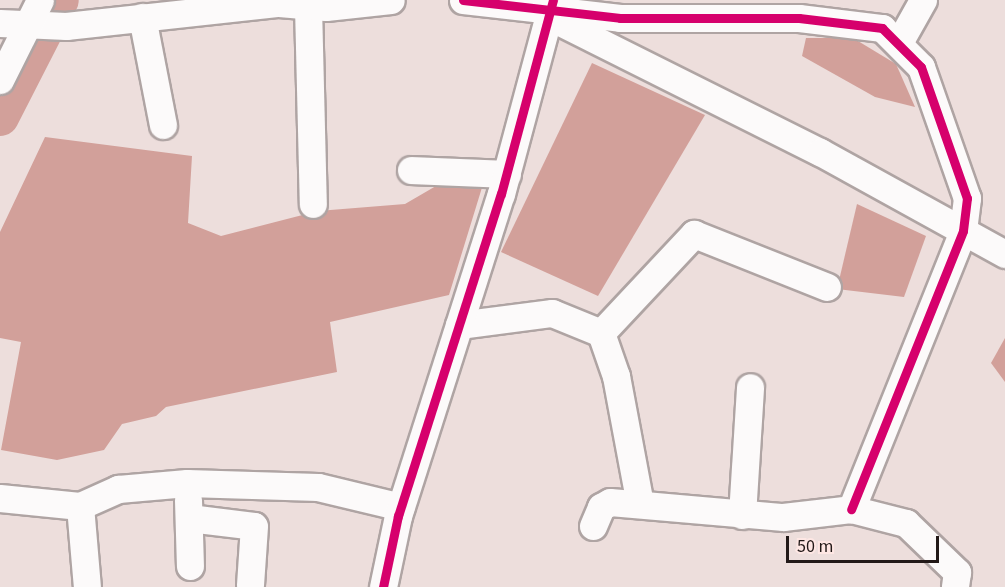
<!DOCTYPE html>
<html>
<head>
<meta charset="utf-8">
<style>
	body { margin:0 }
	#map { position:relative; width:1005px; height:587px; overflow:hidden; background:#eddedc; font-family:"Source Sans 3",sans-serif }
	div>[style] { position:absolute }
	.water>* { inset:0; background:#d2a09a }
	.river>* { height:38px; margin:-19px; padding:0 19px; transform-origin:19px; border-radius:19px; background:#d2a09a }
	.roads { filter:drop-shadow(2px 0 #afa4a3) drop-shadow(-2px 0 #afa4a3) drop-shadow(0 2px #afa4a3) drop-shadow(0 -2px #afa4a3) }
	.minor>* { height:27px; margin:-13.5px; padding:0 13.5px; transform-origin:13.5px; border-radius:13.5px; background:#fcfafa }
	.cycleway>* { height:9px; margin:-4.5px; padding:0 4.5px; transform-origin:4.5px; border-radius:4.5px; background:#d6006c }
	span { translate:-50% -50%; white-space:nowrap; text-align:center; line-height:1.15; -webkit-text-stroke:6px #fee7e4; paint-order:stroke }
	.scale { position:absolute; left:786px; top:536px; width:153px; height:27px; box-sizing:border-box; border:3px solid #221918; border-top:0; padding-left:8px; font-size:18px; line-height:21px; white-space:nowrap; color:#221918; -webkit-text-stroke:4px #fee7e4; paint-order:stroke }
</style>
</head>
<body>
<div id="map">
	<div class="water">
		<div style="clip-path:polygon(806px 38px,853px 38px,896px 64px,915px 107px,875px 97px,802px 56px)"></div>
		<div style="clip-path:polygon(592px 63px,705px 115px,598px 296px,501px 252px)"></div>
		<div style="clip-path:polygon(45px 137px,192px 156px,188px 223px,221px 236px,318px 211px,405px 204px,448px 179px,484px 181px,449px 295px,330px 322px,337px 372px,166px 407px,156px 416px,122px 424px,104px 450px,57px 460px,1px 450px,21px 342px,0 338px,0 232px)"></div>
		<div style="clip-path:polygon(857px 204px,926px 236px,904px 297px,837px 289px)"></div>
		<div style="clip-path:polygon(1005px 338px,1005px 382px,991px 363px)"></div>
	</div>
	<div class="river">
		<div style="left:0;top:117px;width:131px;rotate:-62.9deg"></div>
	</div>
	<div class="roads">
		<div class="minor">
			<div style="left:463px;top:0;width:158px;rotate:6.5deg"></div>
			<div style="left:620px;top:18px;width:179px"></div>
			<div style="left:799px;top:18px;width:84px;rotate:6.9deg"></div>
			<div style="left:882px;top:28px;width:55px;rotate:45deg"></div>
			<div style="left:921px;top:67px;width:139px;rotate:70.7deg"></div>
			<div style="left:967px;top:198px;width:33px;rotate:97deg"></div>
			<div style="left:963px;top:231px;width:300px;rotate:111.9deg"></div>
			<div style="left:308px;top:6px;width:198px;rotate:88.6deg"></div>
			<div style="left:548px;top:16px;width:304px;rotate:26.6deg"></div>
			<div style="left:820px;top:152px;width:211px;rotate:28.9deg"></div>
			<div style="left:142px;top:17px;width:110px;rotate:79deg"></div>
			<div style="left:0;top:23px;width:66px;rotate:2.6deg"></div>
			<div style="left:66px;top:26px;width:214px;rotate:-6.2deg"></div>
			<div style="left:279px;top:3px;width:47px;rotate:4.9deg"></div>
			<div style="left:326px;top:7px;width:65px;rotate:-6.1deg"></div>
			<div style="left:900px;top:41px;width:47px;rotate:-60.7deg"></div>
			<div style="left:0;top:80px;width:89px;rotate:-63.4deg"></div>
			<div style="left:411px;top:170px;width:96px;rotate:2.4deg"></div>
			<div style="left:459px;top:325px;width:94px;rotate:-7.4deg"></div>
			<div style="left:552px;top:313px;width:53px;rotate:22.2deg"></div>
			<div style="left:601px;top:333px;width:46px;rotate:70.8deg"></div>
			<div style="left:616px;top:376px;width:130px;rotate:79.4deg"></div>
			<div style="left:601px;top:333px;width:136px;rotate:-46.8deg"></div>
			<div style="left:694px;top:234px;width:143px;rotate:21.7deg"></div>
			<div style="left:0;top:498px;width:80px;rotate:5.7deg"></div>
			<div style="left:80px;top:506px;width:42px;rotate:-24.1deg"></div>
			<div style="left:118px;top:489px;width:69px;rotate:-5deg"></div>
			<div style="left:187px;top:483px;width:131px;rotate:1.7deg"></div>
			<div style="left:318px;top:487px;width:85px;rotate:13.5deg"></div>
			<div style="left:188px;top:500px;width:66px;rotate:88.3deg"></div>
			<div style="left:80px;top:506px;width:81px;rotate:85.1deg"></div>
			<div style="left:742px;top:515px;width:128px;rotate:-86.4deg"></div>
			<div style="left:189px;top:518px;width:65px;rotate:7deg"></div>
			<div style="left:254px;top:526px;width:59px;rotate:93.9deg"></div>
			<div style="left:593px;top:526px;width:21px;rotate:-67deg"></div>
			<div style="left:601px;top:507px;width:10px;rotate:-29deg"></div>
			<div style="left:610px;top:502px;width:174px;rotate:5deg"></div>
			<div style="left:783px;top:517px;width:68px;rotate:-6.7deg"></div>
			<div style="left:851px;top:509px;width:57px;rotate:14.3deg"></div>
			<div style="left:906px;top:523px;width:71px;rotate:43.9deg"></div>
			<div style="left:957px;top:572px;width:15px;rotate:98deg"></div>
			<div style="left:383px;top:587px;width:73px;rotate:-78.1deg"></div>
			<div style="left:398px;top:516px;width:338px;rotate:-72.3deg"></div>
			<div style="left:501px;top:194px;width:201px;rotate:-75deg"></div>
		</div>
	</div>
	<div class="cycleway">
		<div style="left:463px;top:0;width:158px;rotate:6.5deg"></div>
		<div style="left:620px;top:18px;width:179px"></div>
		<div style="left:799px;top:18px;width:84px;rotate:6.9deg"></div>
		<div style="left:882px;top:28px;width:55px;rotate:45deg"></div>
		<div style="left:921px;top:67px;width:139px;rotate:70.7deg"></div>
		<div style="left:967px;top:198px;width:33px;rotate:97deg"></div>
		<div style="left:963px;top:231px;width:300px;rotate:111.9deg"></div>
		<div style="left:383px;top:587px;width:73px;rotate:-78.1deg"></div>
		<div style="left:398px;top:516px;width:338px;rotate:-72.3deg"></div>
		<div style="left:501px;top:194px;width:201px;rotate:-75deg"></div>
	</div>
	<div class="scale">50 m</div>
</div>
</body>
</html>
